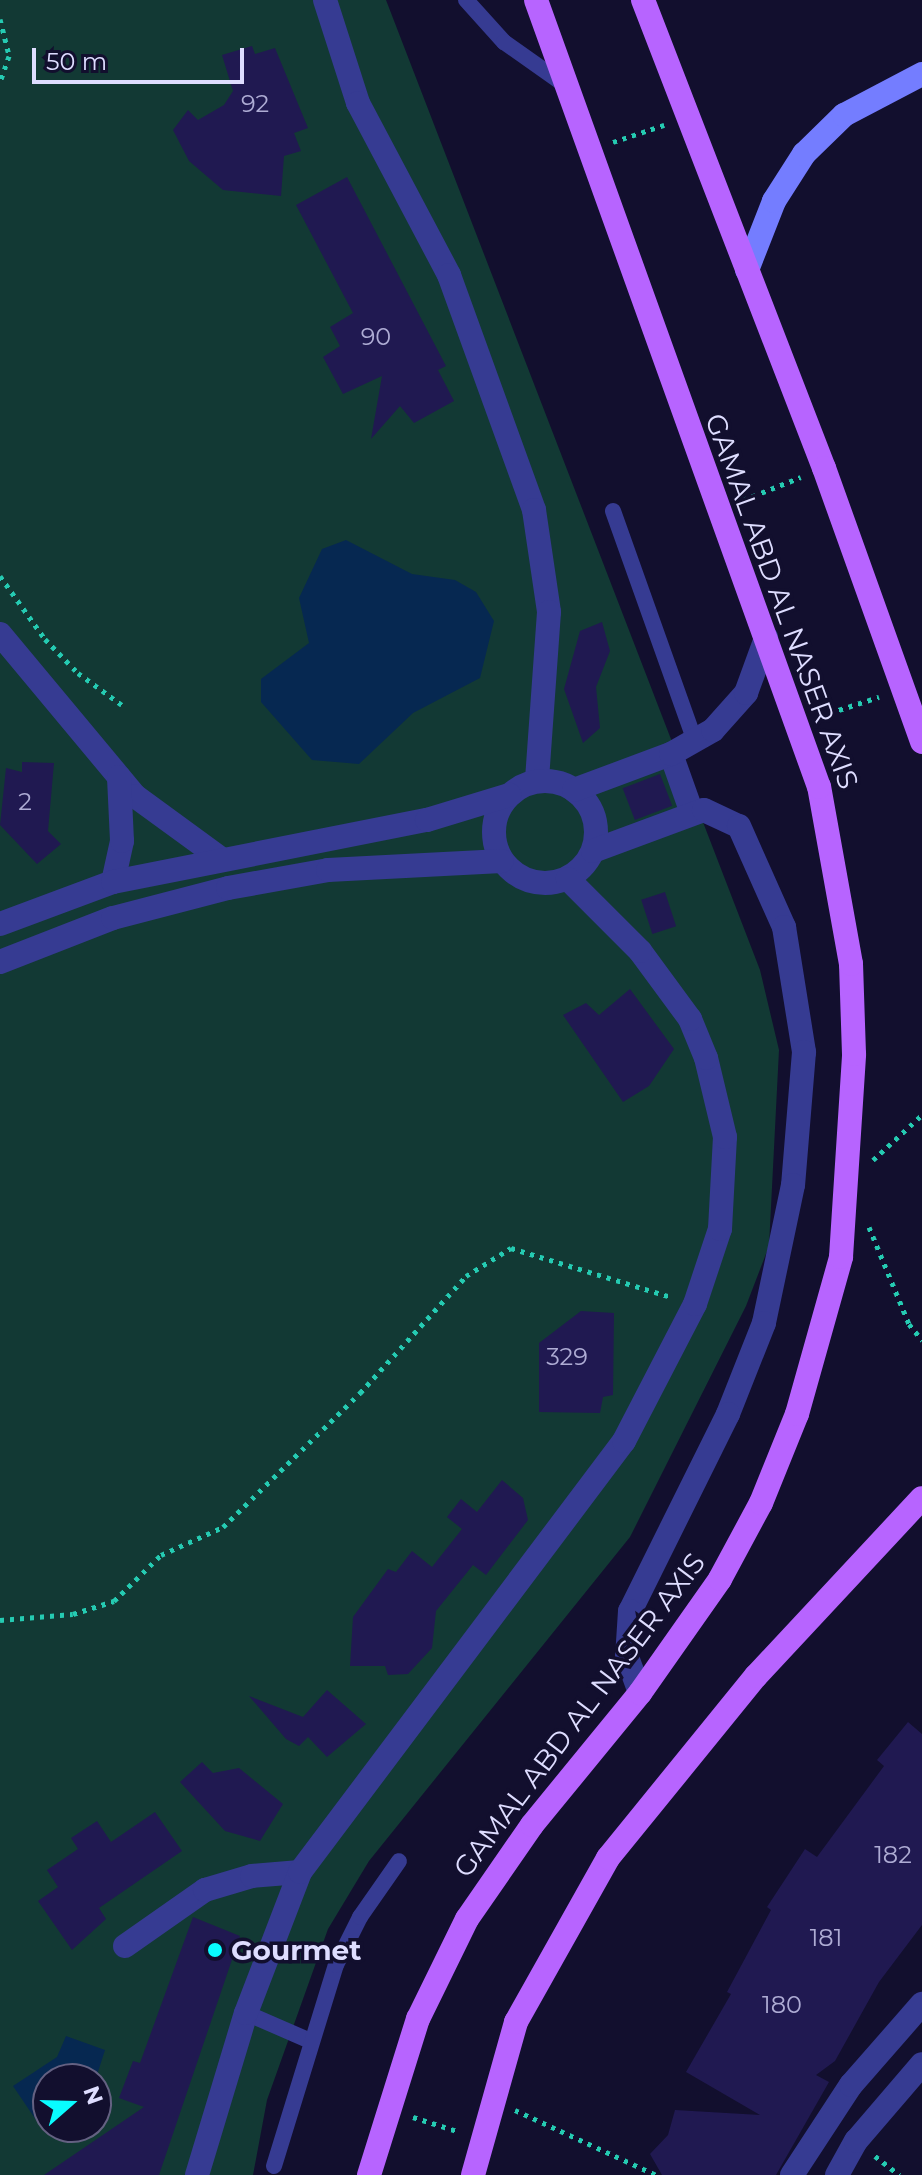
<!DOCTYPE html>
<html>
<head>
<meta charset="utf-8">
<style>
	body { margin:0 }
	#map { position:relative; width:922px; height:2175px; overflow:hidden; background:#120f2e; font-family:Montserrat,sans-serif }
	div>[style] { position:absolute }
	.green>* { inset:0; background:#123934 }
	.water>* { inset:0; background:#062851 }
	.building>* { inset:0; background:#201951; transform-origin:0 0 }
	.path>* { height:5px; margin-top:-2.5px; transform-origin:0; background:repeating-linear-gradient(90deg,#25cbb2 0 4px,transparent 0 10px) }
	.lane>* { height:16px; margin:-8px; padding:0 8px; transform-origin:8px; border-radius:8px; background:#363b92 }
	.street>* { height:24px; margin:-12px; padding:0 12px; transform-origin:12px; border-radius:12px; background:#363b92 }
	.street>.ring { margin:-12px; padding:0; box-sizing:content-box; background:none; border:24px solid #363b92; border-radius:50% }
	.secondary>* { height:24px; margin:-12px; padding:0 12px; transform-origin:12px; border-radius:12px; background:#747dff }
	.primary>* { height:24px; margin:-12px; padding:0 12px; transform-origin:12px; border-radius:12px; background:#b764ff }
	.dots>* { width:22px; height:22px; translate:-50% -50%; box-sizing:border-box; border:4px solid #120f2e; border-radius:50% }
	span { translate:-50% -50%; white-space:nowrap; text-align:center; line-height:1.15; -webkit-text-stroke:7px #120f2e; paint-order:stroke }
	.number-label { font-size:24px; color:#aeacd4 }
	.number-label span { -webkit-text-stroke-width:0 }
	.street-label { font-size:28px; color:#deddff }
	.poi-label { font-size:28px; color:#deddff; font-weight:700 }
	.left { translate:0 -50%; text-align:left }
	.north { position:absolute; left:32px; top:2063px; width:80px; height:80px; box-sizing:border-box; background:#120f2e; border:2px solid #646182; border-radius:50%; rotate:70deg; font-size:22px; font-weight:700; line-height:32px; text-align:center; color:#deddff }
	.north::after { content:''; display:block; margin:auto; width:28px; height:36px; background:#09fcff; clip-path:polygon(50% 0,100% 100%,50% 72%,0 100%) }
	.scale { position:absolute; left:32px; top:48px; width:212px; height:36px; box-sizing:border-box; border:4px solid #deddff; border-top:0; padding-left:10px; font-size:24px; line-height:28px; white-space:nowrap; color:#deddff; -webkit-text-stroke:6px #120f2e; paint-order:stroke }
</style>
</head>
<body>
<div id="map">
	<div class="green">
		<div style="clip-path:polygon(evenodd,0 0,386px 0,760px 970px,779px 1050px,769px 1246px,746px 1306px,630px 1537px,369px 1861px,328px 1929px,267px 2100px,253px 2175px,0 2175px,0 0,48px 2079px,96px 2079px,96px 2127px,48px 2127px,48px 2079px)"></div>
	</div>
	<div class="water">
		<div style="clip-path:polygon(346px 540px,412px 574px,455px 580px,476px 592px,494px 621px,480px 678px,413px 713px,359px 764px,312px 760px,261px 702px,261px 679px,309px 643px,299px 598px,322px 549px)"></div>
		<div style="clip-path:polygon(66px 2036px,105px 2050px,97px 2075px,48px 2079px,48px 2113px,36px 2120px,13px 2086px,57px 2057px)"></div>
	</div>
	<div class="building">
		<div style="clip-path:polygon(252px 46px,255px 54px,275px 48px,308px 128px,294px 133px,301px 151px,284px 156px,281px 196px,223px 190px,189px 161px,173px 130px,188px 110px,198px 120px,224px 105px,233px 91px,222px 55px)"></div>
		<div style="clip-path:polygon(347px 177px,446px 366px,438px 370px,454px 401px,414px 423px,400px 406px,371px 439px,382px 376px,343px 394px,323px 357px,340px 346px,330px 327px,353px 313px,296px 205px)"></div>
		<div style="clip-path:polygon(602px 622px,610px 651px,596px 687px,600px 728px,583px 743px,564px 689px,580px 631px)"></div>
		<div style="clip-path:polygon(22px 762px,54px 763px,48px 831px,61px 844px,37px 864px,0 825px,6px 768px,22px 772px)"></div>
		<div style="left:660px;top:774px;width:34px;height:40px;rotate:69deg"></div>
		<div style="left:665px;top:892px;width:36px;height:25px;rotate:72deg"></div>
		<div style="clip-path:polygon(630px 989px,674px 1049px,649px 1086px,623px 1102px,563px 1015px,586px 1003px,599px 1015px)"></div>
		<div style="clip-path:polygon(581px 1311px,614px 1313px,613px 1395px,603px 1397px,600px 1413px,539px 1412px,539px 1343px)"></div>
		<div style="clip-path:polygon(502px 1480px,523px 1498px,528px 1520px,486px 1575px,473px 1565px,436px 1611px,432px 1648px,408px 1674px,388px 1675px,385px 1666px,350px 1666px,353px 1617px,388px 1569px,396px 1572px,412px 1551px,432px 1567px,462px 1529px,447px 1517px,461px 1499px,477px 1512px)"></div>
		<div style="clip-path:polygon(327px 1690px,366px 1724px,327px 1757px,308px 1737px,299px 1746px,286px 1739px,249px 1696px,303px 1717px)"></div>
		<div style="clip-path:polygon(908px 1722px,922px 1734px,922px 1925px,879px 1982px,835px 2061px,816px 2075px,829px 2082px,776px 2175px,662px 2175px,650px 2154px,668px 2135px,675px 2110px,760px 2115px,686px 2072px,731px 1994px,727px 1992px,771px 1910px,767px 1907px,805px 1849px,817px 1857px,884px 1766px,877px 1760px)"></div>
		<div style="clip-path:polygon(202px 1762px,213px 1773px,239px 1768px,283px 1804px,260px 1841px,225px 1831px,180px 1782px)"></div>
		<div style="clip-path:polygon(155px 1812px,182px 1851px,99px 1908px,106px 1919px,72px 1950px,38px 1901px,58px 1887px,47px 1870px,78px 1849px,71px 1838px,97px 1821px,111px 1842px)"></div>
		<div style="clip-path:polygon(193px 1917px,240px 1936px,159px 2175px,44px 2175px,144px 2107px,119px 2098px,133px 2061px,140px 2063px)"></div>
	</div>
	<div class="path">
		<div style="left:0;top:19px;width:38px;rotate:76deg"></div>
		<div style="left:9px;top:56px;width:28px;rotate:109deg"></div>
		<div style="left:613px;top:142px;width:54px;rotate:-18.4deg"></div>
		<div style="left:743px;top:500px;width:62px;rotate:-21.6deg"></div>
		<div style="left:0;top:576px;width:77px;rotate:54.5deg"></div>
		<div style="left:45px;top:639px;width:47px;rotate:45.9deg"></div>
		<div style="left:78px;top:673px;width:54px;rotate:36deg"></div>
		<div style="left:820px;top:716px;width:62px;rotate:-17.9deg"></div>
		<div style="left:873px;top:1160px;width:67px;rotate:-42.6deg"></div>
		<div style="left:869px;top:1227px;width:105px;rotate:67.6deg"></div>
		<div style="left:909px;top:1324px;width:21px;rotate:51deg"></div>
		<div style="left:0;top:1620px;width:73px;rotate:-4.7deg"></div>
		<div style="left:73px;top:1614px;width:43px;rotate:-17.6deg"></div>
		<div style="left:114px;top:1601px;width:66px;rotate:-44.4deg"></div>
		<div style="left:161px;top:1555px;width:68px;rotate:-24.3deg"></div>
		<div style="left:223px;top:1527px;width:192px;rotate:-44.4deg"></div>
		<div style="left:360px;top:1393px;width:158px;rotate:-47.8deg"></div>
		<div style="left:466px;top:1276px;width:53px;rotate:-31.9deg"></div>
		<div style="left:511px;top:1248px;width:167px;rotate:17deg"></div>
		<div style="left:515px;top:2110px;width:155px;rotate:24.7deg"></div>
		<div style="left:413px;top:2117px;width:49px;rotate:17.7deg"></div>
		<div style="left:875px;top:2156px;width:31px;rotate:38deg"></div>
	</div>
	<div class="lane">
		<div style="left:466px;top:0;width:57px;rotate:47.9deg"></div>
		<div style="left:504px;top:42px;width:75px;rotate:35.2deg"></div>
		<div style="left:613px;top:511px;width:244px;rotate:70.4deg"></div>
		<div style="left:246px;top:2013px;width:68px;rotate:23.5deg"></div>
		<div style="left:274px;top:2166px;width:210px;rotate:-72.9deg"></div>
		<div style="left:336px;top:1965px;width:54px;rotate:-63.4deg"></div>
		<div style="left:360px;top:1917px;width:68px;rotate:-55.1deg"></div>
	</div>
	<div class="street">
		<div style="left:325px;top:0;width:108px;rotate:72.2deg"></div>
		<div style="left:358px;top:103px;width:195px;rotate:62.1deg"></div>
		<div style="left:449px;top:275px;width:250px;rotate:70.1deg"></div>
		<div style="left:534px;top:510px;width:103px;rotate:81.6deg"></div>
		<div style="left:549px;top:612px;width:169px;rotate:94.1deg"></div>
		<div style="left:0;top:634px;width:211px;rotate:50.2deg"></div>
		<div style="left:135px;top:796px;width:105px;rotate:36.1deg"></div>
		<div style="left:671px;top:754px;width:63px;rotate:70.4deg"></div>
		<div class="ring" style="left:494px;top:781px;width:78px;height:78px"></div>
		<div style="left:574px;top:790px;width:103px;rotate:-20.4deg"></div>
		<div style="left:671px;top:754px;width:48px;rotate:-29.7deg"></div>
		<div style="left:713px;top:730px;width:50px;rotate:-48.3deg"></div>
		<div style="left:746px;top:693px;width:59px;rotate:-70deg"></div>
		<div style="left:593px;top:851px;width:118px;rotate:-20.3deg"></div>
		<div style="left:704px;top:810px;width:38px;rotate:25deg"></div>
		<div style="left:739px;top:826px;width:111px;rotate:66deg"></div>
		<div style="left:784px;top:927px;width:127px;rotate:80.9deg"></div>
		<div style="left:804px;top:1052px;width:133px;rotate:94.7deg"></div>
		<div style="left:793px;top:1185px;width:141px;rotate:101.9deg"></div>
		<div style="left:764px;top:1323px;width:98px;rotate:111.6deg"></div>
		<div style="left:728px;top:1414px;width:220px;rotate:116.4deg"></div>
		<div style="left:630px;top:1611px;width:46px;rotate:93.7deg"></div>
		<div style="left:627px;top:1657px;width:38px;rotate:70deg"></div>
		<div style="left:113px;top:882px;width:42px;rotate:-77.6deg"></div>
		<div style="left:122px;top:841px;width:64px;rotate:-92.7deg"></div>
		<div style="left:0;top:924px;width:121px;rotate:-20.4deg"></div>
		<div style="left:113px;top:882px;width:320px;rotate:-11.2deg"></div>
		<div style="left:427px;top:820px;width:86px;rotate:-17deg"></div>
		<div style="left:0;top:962px;width:121px;rotate:-21.3deg"></div>
		<div style="left:113px;top:918px;width:119px;rotate:-14.6deg"></div>
		<div style="left:228px;top:888px;width:102px;rotate:-10.2deg"></div>
		<div style="left:328px;top:870px;width:174px;rotate:-3deg"></div>
		<div style="left:125px;top:1946px;width:98px;rotate:-35deg"></div>
		<div style="left:205px;top:1890px;width:49px;rotate:-16.6deg"></div>
		<div style="left:252px;top:1876px;width:48px;rotate:-4.8deg"></div>
		<div style="left:197px;top:2175px;width:169px;rotate:-73.2deg"></div>
		<div style="left:246px;top:2013px;width:151px;rotate:-69deg"></div>
		<div style="left:300px;top:1872px;width:539px;rotate:-53.07deg"></div>
		<div style="left:624px;top:1441px;width:154px;rotate:-62.6deg"></div>
		<div style="left:695px;top:1304px;width:79px;rotate:-71.6deg"></div>
		<div style="left:720px;top:1229px;width:92px;rotate:-86.9deg"></div>
		<div style="left:725px;top:1137px;width:81px;rotate:-103.5deg"></div>
		<div style="left:706px;top:1058px;width:42px;rotate:-112.3deg"></div>
		<div style="left:690px;top:1019px;width:84px;rotate:-126.3deg"></div>
		<div style="left:640px;top:951px;width:102px;rotate:-135deg"></div>
		<div style="left:792px;top:2175px;width:108px;rotate:-56.8deg"></div>
		<div style="left:851px;top:2085px;width:108px;rotate:-48.8deg"></div>
		<div style="left:837px;top:2175px;width:39px;rotate:-61deg"></div>
		<div style="left:856px;top:2141px;width:101px;rotate:-49.4deg"></div>
	</div>
	<div class="secondary">
		<div style="left:747px;top:270px;width:74px;rotate:-68.6deg"></div>
		<div style="left:774px;top:201px;width:56px;rotate:-57.4deg"></div>
		<div style="left:804px;top:154px;width:56px;rotate:-44.3deg"></div>
		<div style="left:844px;top:115px;width:88px;rotate:-27.7deg"></div>
	</div>
	<div class="primary">
		<div style="left:643px;top:0;width:502px;rotate:68.86deg"></div>
		<div style="left:824px;top:468px;width:291px;rotate:70.3deg"></div>
		<div style="left:369px;top:2175px;width:164px;rotate:-72.6deg"></div>
		<div style="left:418px;top:2019px;width:111px;rotate:-63.9deg"></div>
		<div style="left:467px;top:1919px;width:114px;rotate:-55.3deg"></div>
		<div style="left:532px;top:1825px;width:171px;rotate:-50.7deg"></div>
		<div style="left:640px;top:1693px;width:139px;rotate:-54.9deg"></div>
		<div style="left:720px;top:1579px;width:86px;rotate:-61.7deg"></div>
		<div style="left:761px;top:1503px;width:96px;rotate:-68deg"></div>
		<div style="left:797px;top:1414px;width:163px;rotate:-74.3deg"></div>
		<div style="left:841px;top:1257px;width:203px;rotate:-86.3deg"></div>
		<div style="left:854px;top:1054px;width:90px;rotate:-91.9deg"></div>
		<div style="left:851px;top:964px;width:180px;rotate:-100.2deg"></div>
		<div style="left:819px;top:787px;width:836px;rotate:-109.78deg"></div>
		<div style="left:473px;top:2175px;width:159px;rotate:-74.3deg"></div>
		<div style="left:516px;top:2022px;width:188px;rotate:-60.7deg"></div>
		<div style="left:608px;top:1858px;width:235px;rotate:-50.9deg"></div>
		<div style="left:756px;top:1676px;width:243px;rotate:-47deg"></div>
	</div>
	<div class="dots">
		<div style="left:215px;top:1950px;background:#09fcff"></div>
	</div>
	<div class="number-label">
		<span style="left:255px;top:104px">92</span>
		<span style="left:376px;top:337px">90</span>
		<span style="left:25px;top:802px">2</span>
		<span style="left:567px;top:1357px">329</span>
		<span style="left:893px;top:1855px">182</span>
		<span style="left:826px;top:1938px">181</span>
		<span style="left:782px;top:2005px">180</span>
	</div>
	<div class="street-label">
		<span style="left:782px;top:601px;rotate:70deg">GAMAL ABD AL NASER AXIS</span>
		<span style="left:579px;top:1715px;rotate:-53deg">GAMAL ABD AL NASER AXIS</span>
	</div>
	<div class="poi-label">
		<span class="left" style="left:231px;top:1950px">Gourmet</span>
	</div>
	<div class="north">N</div>
	<div class="scale">50 m</div>
</div>
</body>
</html>
